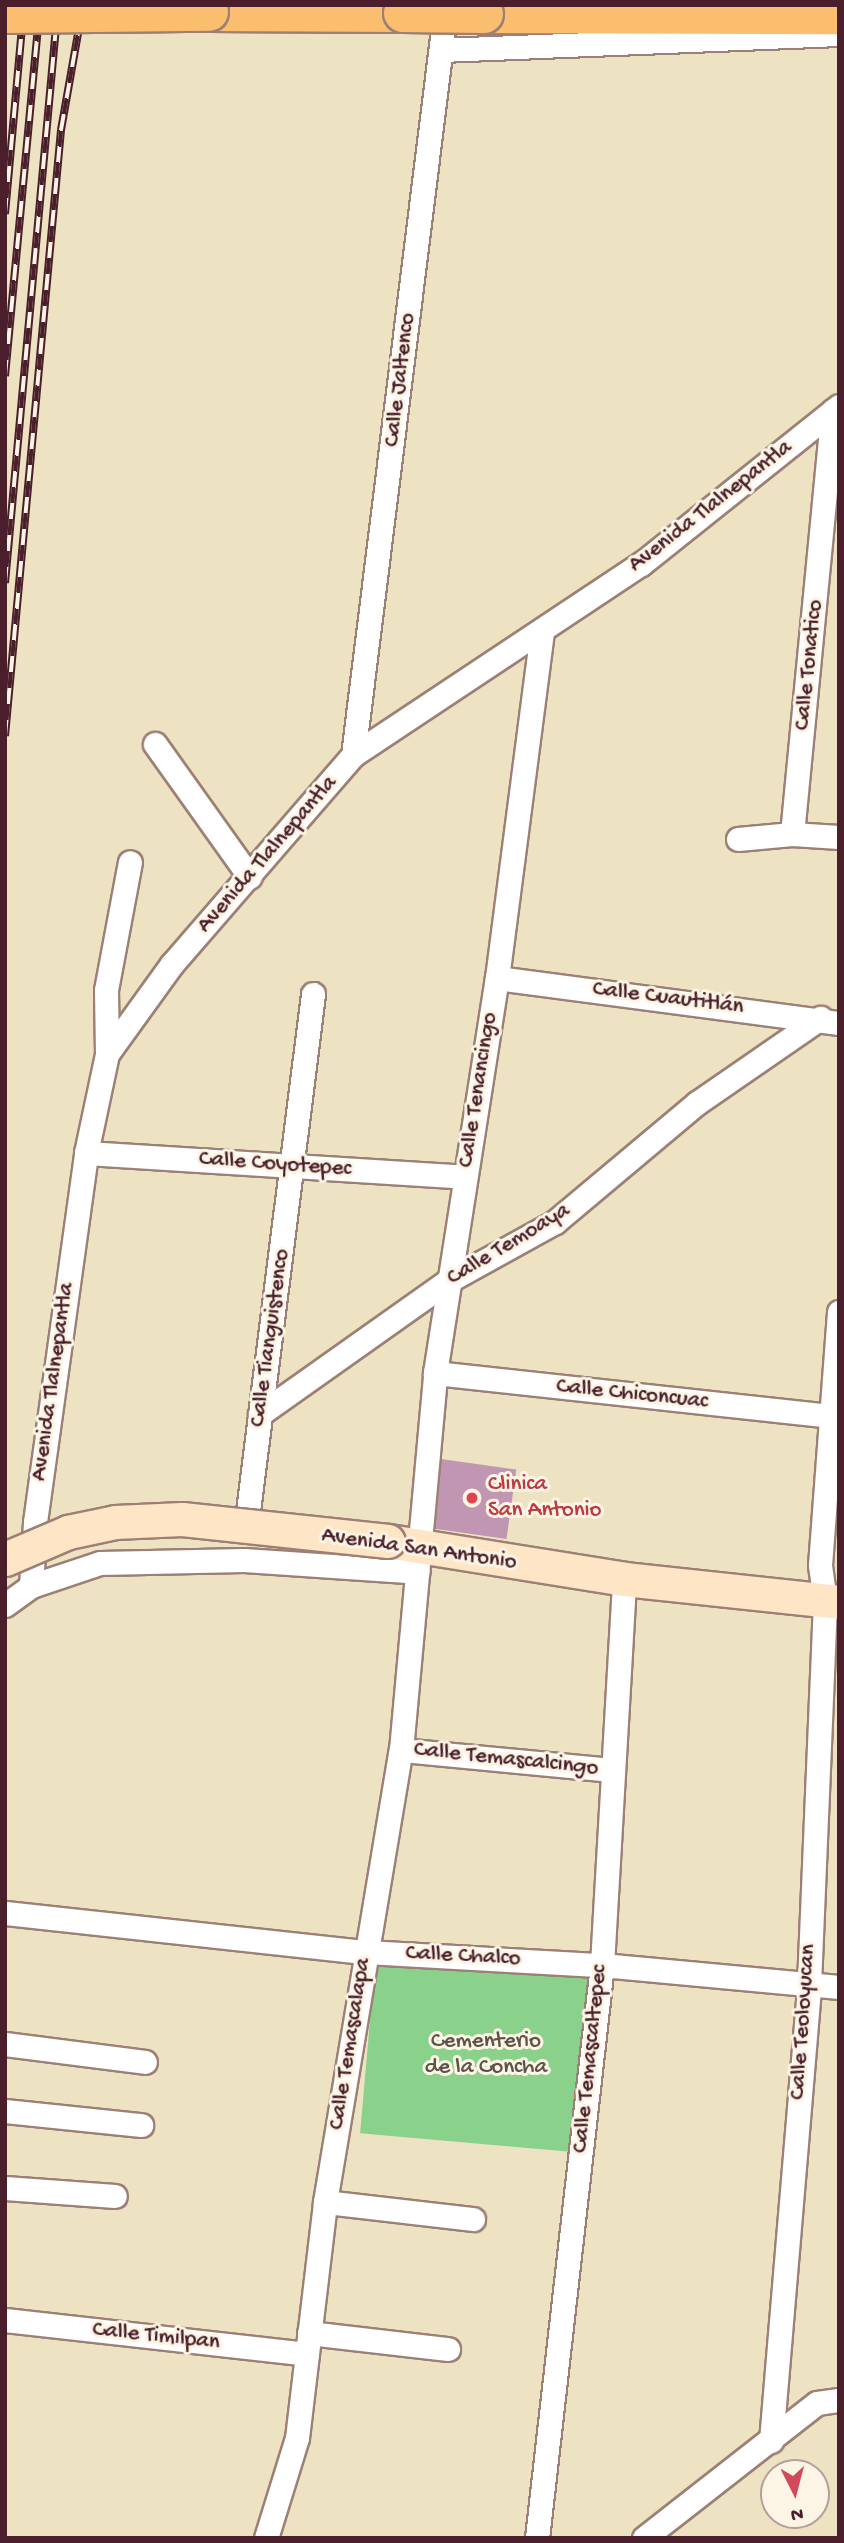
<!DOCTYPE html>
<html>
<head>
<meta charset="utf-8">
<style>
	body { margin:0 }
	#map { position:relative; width:844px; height:2543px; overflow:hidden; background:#ede2c1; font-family:"Gochi Hand",sans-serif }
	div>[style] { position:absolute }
	.green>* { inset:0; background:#8ad18c; transform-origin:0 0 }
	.building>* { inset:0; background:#c196b3; transform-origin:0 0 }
	.roads { filter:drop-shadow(2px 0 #9c8076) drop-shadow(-2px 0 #9c8076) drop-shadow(0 2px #9c8076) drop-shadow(0 -2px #9c8076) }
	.street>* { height:23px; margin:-11.5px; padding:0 11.5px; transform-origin:11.5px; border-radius:11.5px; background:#fff }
	.secondary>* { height:33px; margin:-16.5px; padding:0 16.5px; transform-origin:16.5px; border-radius:16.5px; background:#fde5c5 }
	.highway>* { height:38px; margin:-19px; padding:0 19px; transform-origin:19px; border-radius:19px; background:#fabe6e }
	.rail>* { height:8px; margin-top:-4px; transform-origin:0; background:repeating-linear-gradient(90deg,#fcf5e5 0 16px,#4a1f2b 0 32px); box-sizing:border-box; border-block:2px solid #4a1f2b }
	.bridges { filter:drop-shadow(2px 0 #9c8076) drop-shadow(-2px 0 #9c8076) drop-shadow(0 2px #9c8076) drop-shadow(0 -2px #9c8076) }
	.secondary-bridge>* { height:33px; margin:-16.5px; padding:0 16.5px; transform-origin:16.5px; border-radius:16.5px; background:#fde5c5 }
	.highway-bridge>* { height:38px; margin:-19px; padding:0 19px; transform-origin:19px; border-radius:19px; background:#fabe6e }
	.dots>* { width:19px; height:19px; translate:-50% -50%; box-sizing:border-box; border:4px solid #fcf5e5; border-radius:50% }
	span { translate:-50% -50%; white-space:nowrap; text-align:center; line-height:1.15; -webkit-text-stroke:6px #fcf5e5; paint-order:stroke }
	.street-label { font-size:23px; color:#4a1f2b }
	.health-label { font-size:23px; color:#be3a42 }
	.left { translate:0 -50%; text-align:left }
	.park-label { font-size:23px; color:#5d5448 }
	.frame { position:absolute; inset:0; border:7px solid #4a1f2b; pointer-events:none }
	.north { position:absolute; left:760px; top:2459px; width:70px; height:70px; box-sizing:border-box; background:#fcf5e5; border:2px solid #b59f9b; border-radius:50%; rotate:174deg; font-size:19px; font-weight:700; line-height:28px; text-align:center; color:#4a1f2b }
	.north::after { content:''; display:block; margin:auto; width:24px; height:32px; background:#d1495b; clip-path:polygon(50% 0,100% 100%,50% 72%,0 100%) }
</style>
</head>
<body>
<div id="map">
	<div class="green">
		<div style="left:376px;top:1952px;width:214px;height:182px;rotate:5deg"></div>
	</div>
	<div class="building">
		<div style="left:441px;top:1459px;width:76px;height:70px;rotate:8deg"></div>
	</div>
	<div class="roads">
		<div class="street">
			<div style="left:441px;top:50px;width:398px;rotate:-2.3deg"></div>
			<div style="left:155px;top:744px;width:163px;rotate:54.5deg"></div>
			<div style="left:353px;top:755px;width:756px;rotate:-82.93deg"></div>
			<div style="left:792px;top:834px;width:425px;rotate:-84.5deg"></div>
			<div style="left:738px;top:839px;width:54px;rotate:-5.3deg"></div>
			<div style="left:792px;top:834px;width:47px;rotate:3.7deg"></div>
			<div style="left:497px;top:978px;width:345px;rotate:7.5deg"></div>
			<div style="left:107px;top:1054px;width:64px;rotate:-90.9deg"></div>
			<div style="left:106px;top:990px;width:130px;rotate:-79.4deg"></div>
			<div style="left:86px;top:1153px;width:380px;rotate:3.6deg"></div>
			<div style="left:435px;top:1373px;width:395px;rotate:6.2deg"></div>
			<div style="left:260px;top:1414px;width:230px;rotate:-35.3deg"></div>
			<div style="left:448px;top:1281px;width:122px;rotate:-28.9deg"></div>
			<div style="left:555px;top:1222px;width:185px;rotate:-40deg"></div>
			<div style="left:697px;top:1103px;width:150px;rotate:-34.6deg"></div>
			<div style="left:248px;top:1511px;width:521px;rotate:-82.83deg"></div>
			<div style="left:31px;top:1586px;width:64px;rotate:-86.4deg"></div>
			<div style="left:35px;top:1522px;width:373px;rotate:-82.1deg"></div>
			<div style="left:86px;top:1153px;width:101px;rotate:-78deg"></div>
			<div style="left:107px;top:1054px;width:111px;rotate:-54.2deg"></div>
			<div style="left:172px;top:964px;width:276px;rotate:-49.1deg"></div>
			<div style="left:353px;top:755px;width:346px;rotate:-33.6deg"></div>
			<div style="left:641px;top:564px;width:253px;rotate:-38.6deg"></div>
			<div style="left:5px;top:1605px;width:32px;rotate:-36deg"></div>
			<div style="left:31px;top:1586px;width:73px;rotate:-18.4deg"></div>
			<div style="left:100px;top:1563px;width:144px;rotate:-1.2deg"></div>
			<div style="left:244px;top:1560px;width:174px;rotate:3.9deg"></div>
			<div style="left:401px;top:1750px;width:211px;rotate:5.4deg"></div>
			<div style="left:5px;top:1913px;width:363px;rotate:6.2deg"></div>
			<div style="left:366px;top:1952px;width:236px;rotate:3.2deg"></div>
			<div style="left:602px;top:1965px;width:238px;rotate:5.3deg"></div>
			<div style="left:5px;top:2044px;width:141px;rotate:7.3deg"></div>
			<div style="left:5px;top:2111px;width:137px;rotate:5.9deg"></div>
			<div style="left:5px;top:2188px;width:110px;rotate:4.2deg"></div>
			<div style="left:325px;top:2202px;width:149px;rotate:6.6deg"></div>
			<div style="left:5px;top:2320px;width:304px;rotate:6.4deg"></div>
			<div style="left:309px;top:2333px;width:140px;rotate:6.6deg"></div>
			<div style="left:771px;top:2441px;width:459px;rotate:-85.2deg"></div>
			<div style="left:809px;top:1984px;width:383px;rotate:-87.6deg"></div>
			<div style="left:825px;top:1601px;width:36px;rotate:-98deg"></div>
			<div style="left:820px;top:1565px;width:254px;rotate:-85.7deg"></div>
			<div style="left:266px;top:2538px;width:105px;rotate:-72.8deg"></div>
			<div style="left:297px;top:2438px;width:238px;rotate:-83.2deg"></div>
			<div style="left:325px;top:2202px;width:458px;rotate:-80.5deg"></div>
			<div style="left:401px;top:1750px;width:379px;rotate:-84.8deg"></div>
			<div style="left:435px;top:1373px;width:400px;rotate:-81.1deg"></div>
			<div style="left:497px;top:978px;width:349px;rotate:-82.6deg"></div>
			<div style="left:537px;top:2538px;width:577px;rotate:-83.53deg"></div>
			<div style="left:602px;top:1965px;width:387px;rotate:-86.7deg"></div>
			<div style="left:644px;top:2538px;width:219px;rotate:-38deg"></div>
			<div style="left:817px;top:2403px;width:22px;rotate:-8deg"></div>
		</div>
		<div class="secondary">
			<div style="left:388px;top:1541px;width:239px;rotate:9.1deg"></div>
			<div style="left:624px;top:1579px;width:216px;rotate:6.1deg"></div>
		</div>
		<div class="highway">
			<div style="left:209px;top:12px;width:194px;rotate:0.3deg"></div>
			<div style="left:484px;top:14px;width:355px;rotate:0.2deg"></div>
		</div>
	</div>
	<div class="rail">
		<div style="left:5px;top:214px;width:210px;rotate:-84.8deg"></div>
		<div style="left:5px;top:376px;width:373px;rotate:-84.6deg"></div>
		<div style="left:5px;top:583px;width:580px;rotate:-84.76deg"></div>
		<div style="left:5px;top:736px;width:609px;rotate:-84.72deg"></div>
		<div style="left:61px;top:130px;width:127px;rotate:-80deg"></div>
	</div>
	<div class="bridges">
		<div class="secondary-bridge">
			<div style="left:5px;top:1559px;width:69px;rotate:-23.2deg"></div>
			<div style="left:68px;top:1532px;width:48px;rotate:-12deg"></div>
			<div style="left:115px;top:1522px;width:67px;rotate:-2.6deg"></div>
			<div style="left:182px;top:1519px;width:207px;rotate:6.1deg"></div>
		</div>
		<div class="highway-bridge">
			<div style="left:403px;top:13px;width:81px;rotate:0.7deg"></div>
			<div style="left:5px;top:14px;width:204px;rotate:-0.6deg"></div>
		</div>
	</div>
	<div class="dots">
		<div style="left:472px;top:1498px;background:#e0444e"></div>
	</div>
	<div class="street-label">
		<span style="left:401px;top:380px;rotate:-83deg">Calle Jaltenco</span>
		<span style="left:711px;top:507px;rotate:-38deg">Avenida Tlalnepantla</span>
		<span style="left:810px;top:665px;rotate:-84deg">Calle Tonatico</span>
		<span style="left:268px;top:855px;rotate:-49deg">Avenida Tlalnepantla</span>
		<span style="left:668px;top:999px;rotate:7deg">Calle Cuautitlán</span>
		<span style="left:479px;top:1090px;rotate:-81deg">Calle Tenancingo</span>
		<span style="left:275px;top:1165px;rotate:4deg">Calle Coyotepec</span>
		<span style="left:509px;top:1245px;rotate:-31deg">Calle Temoaya</span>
		<span style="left:271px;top:1338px;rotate:-82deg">Calle Tianguistenco</span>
		<span style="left:54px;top:1382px;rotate:-82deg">Avenida Tlalnepantla</span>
		<span style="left:632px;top:1395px;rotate:6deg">Calle Chiconcuac</span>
		<span style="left:419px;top:1550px;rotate:8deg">Avenida San Antonio</span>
		<span style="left:506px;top:1760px;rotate:6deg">Calle Temascalcingo</span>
		<span style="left:463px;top:1957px;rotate:3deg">Calle Chalco</span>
		<span style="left:804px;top:2022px;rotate:-86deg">Calle Teoloyucan</span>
		<span style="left:351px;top:2044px;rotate:-81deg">Calle Temascalapa</span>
		<span style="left:591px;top:2059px;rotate:-84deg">Calle Temascaltepec</span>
		<span style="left:156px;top:2337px;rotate:6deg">Calle Timilpan</span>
	</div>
	<div class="health-label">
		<span class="left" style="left:488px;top:1498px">Clinica<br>San Antonio</span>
	</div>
	<div class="park-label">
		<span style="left:486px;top:2055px">Cementerio<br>de la Concha</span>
	</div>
	<div class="frame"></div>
	<div class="north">N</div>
</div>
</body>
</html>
